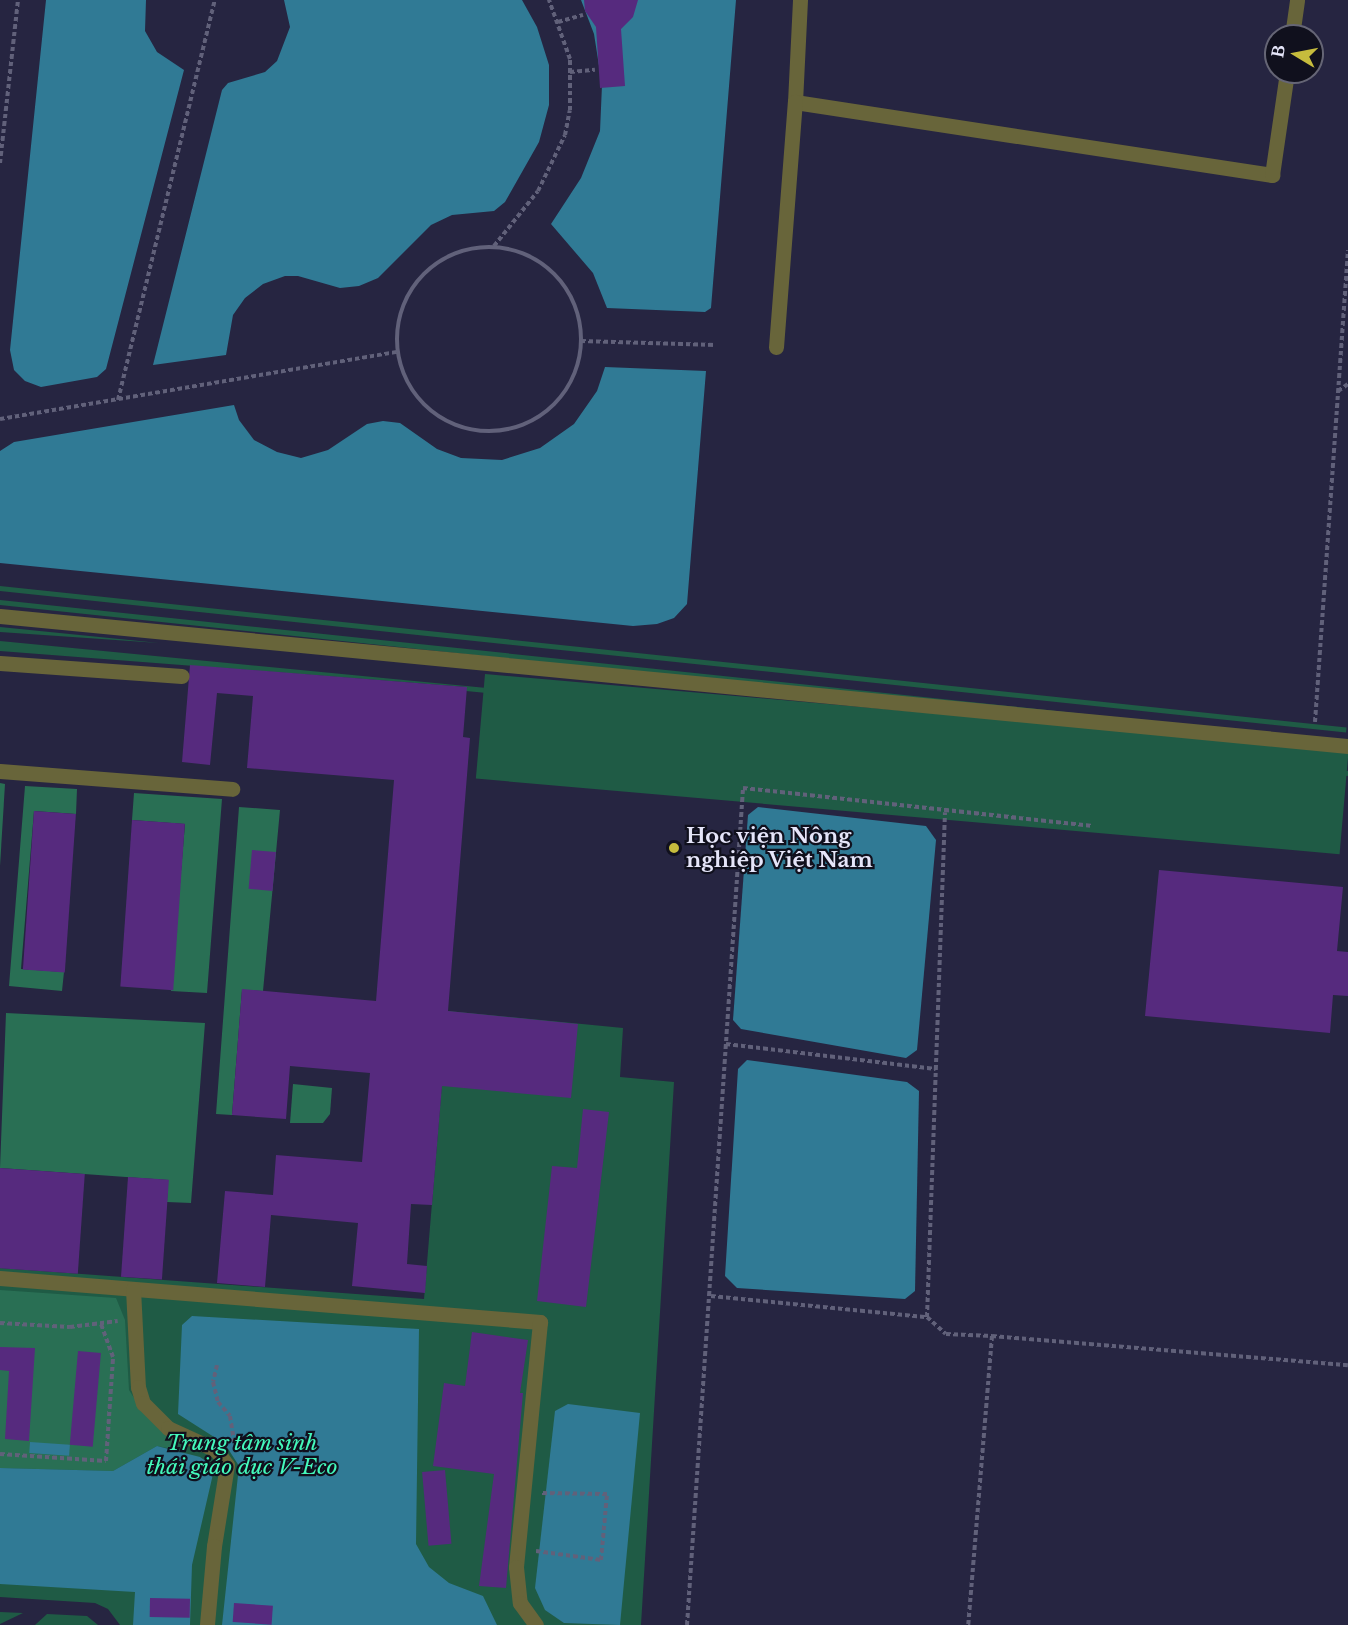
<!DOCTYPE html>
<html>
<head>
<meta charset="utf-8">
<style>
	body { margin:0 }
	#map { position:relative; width:1348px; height:1625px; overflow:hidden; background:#262541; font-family:"Libre Baskerville",serif }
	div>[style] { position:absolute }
	.green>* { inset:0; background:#1f5b45; transform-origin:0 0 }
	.forest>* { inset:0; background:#296f54 }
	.water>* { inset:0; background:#307a95; transform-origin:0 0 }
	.building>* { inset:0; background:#562a7e; transform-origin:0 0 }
	.path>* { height:4px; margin-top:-2px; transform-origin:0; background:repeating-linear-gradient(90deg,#61617a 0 4.5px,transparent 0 7.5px) }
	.path>.ring { margin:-2px; padding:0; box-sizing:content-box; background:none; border:4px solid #61617a; border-radius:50% }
	.minor>* { height:15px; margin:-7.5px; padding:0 7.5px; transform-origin:7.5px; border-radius:7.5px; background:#68653a }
	.dots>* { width:16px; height:16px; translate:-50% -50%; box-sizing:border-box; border:3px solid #10101d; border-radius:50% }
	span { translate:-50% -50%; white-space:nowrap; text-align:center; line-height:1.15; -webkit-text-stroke:4.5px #10101d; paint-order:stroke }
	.poi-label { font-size:21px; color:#e5e5f9; font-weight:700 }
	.left { translate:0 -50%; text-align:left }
	.park-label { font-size:21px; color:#44f9bb; font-style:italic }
	.north { position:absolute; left:1264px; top:24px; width:60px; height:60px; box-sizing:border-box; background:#10101d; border:2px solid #656575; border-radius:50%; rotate:280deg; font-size:16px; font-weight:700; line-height:24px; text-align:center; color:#e5e5f9 }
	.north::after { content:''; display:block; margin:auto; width:21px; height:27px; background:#c6bc3d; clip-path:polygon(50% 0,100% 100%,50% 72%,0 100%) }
</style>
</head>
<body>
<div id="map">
	<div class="green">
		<div style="left:0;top:586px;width:1354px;height:5px;rotate:6deg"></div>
		<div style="left:0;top:600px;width:1354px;height:5px;rotate:6deg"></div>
		<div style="clip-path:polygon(0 627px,159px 643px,0 632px)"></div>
		<div style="clip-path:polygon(0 641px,1348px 771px,1348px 776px,466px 691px,466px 687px,0 651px)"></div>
		<div style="left:485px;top:674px;width:867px;height:105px;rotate:5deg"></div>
		<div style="clip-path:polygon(448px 1011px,623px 1028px,620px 1077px,674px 1082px,641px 1625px,120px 1625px,108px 1609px,95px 1603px,0 1597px,0 1268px,424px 1299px)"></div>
		<div style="clip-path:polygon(0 1612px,23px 1613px,0 1624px)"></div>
		<div style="clip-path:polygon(47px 1614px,87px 1616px,98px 1625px,35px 1625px)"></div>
	</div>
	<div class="forest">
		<div style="clip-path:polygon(0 783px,5px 784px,0 866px)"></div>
		<div style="clip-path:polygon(25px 786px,77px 789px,76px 814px,34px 811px,21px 969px,64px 972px,62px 991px,9px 986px)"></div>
		<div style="clip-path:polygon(134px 793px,222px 799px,207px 993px,171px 991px,185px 824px,132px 820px)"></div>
		<div style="clip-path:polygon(239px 807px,280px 810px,263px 991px,242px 990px,232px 1115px,216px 1114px)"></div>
		<div style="clip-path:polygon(6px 1013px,205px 1023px,191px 1203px,167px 1202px,168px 1180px,0 1168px)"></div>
		<div style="clip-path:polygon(293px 1084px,332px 1088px,330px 1114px,323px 1123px,290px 1123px)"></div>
		<div style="clip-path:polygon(0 1290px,116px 1298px,125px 1320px,129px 1390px,143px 1412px,176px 1442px,178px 1450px,157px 1446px,113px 1471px,0 1468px)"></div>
	</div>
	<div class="water">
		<div style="clip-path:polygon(46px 0,146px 0,145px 31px,157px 52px,184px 70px,106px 369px,97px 377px,41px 387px,25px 381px,14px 370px,10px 350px)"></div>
		<div style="clip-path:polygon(284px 0,522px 0,537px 27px,549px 65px,549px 105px,539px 142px,505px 202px,494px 211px,452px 215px,431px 225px,378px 278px,359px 286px,340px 288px,298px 276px,285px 276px,263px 284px,245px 298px,233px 315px,226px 355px,153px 365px,222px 90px,228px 83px,265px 72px,277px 61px,290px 27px)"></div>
		<div style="clip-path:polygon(581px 0,736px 0,711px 308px,705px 312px,607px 308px,593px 273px,551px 224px,581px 178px,600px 131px,602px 85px,594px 34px)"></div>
		<div style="clip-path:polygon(605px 367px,706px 371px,687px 604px,674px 618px,657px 624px,633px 626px,0 563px,0 451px,14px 442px,234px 405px,239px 420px,254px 440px,277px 452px,301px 458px,328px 450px,367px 424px,383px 421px,400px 423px,437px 449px,461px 458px,502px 460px,540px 448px,574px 424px,597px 391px)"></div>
		<div style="clip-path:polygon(758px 807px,926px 826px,936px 840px,917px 1050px,906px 1058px,741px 1029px,733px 1020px,748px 815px)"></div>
		<div style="clip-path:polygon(747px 1060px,907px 1082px,919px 1091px,915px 1291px,905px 1299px,737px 1288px,725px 1276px,738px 1069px)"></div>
		<div style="clip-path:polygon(192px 1316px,419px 1329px,416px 1544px,429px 1567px,449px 1583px,483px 1596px,497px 1625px,222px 1625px,239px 1466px,225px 1444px,178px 1414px,182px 1325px)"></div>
		<div style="clip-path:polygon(568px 1404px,640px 1413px,620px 1625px,564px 1623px,545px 1610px,535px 1588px,555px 1411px)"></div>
		<div style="left:30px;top:1442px;width:40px;height:11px;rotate:4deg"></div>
		<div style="clip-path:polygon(157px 1446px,200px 1457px,210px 1464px,213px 1474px,192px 1565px,190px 1625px,133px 1625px,135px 1592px,0 1584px,0 1468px,113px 1471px)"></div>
	</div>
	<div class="building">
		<div style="clip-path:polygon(584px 0,638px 0,633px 17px,621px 29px,625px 86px,600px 88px,596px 27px,585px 11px)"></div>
		<div style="clip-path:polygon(190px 665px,467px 687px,463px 737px,470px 738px,448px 1011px,578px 1024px,571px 1098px,442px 1086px,432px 1205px,411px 1204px,407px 1264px,427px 1266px,425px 1293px,352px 1286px,358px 1223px,271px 1215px,265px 1287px,217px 1283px,225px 1191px,273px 1195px,276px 1155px,362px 1162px,370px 1073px,290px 1066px,286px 1119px,232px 1115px,242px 989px,376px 1001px,394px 780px,247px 768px,253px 696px,217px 693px,210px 765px,182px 762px)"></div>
		<div style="left:34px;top:811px;width:42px;height:159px;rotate:4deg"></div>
		<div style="left:132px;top:820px;width:53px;height:167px;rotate:4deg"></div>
		<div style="left:252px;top:850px;width:24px;height:39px;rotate:5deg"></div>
		<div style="clip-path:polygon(1159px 870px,1343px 887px,1337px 951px,1348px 952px,1348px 996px,1333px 995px,1330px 1033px,1145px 1016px)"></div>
		<div style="clip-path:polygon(583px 1109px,609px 1112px,586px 1307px,537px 1301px,552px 1166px,577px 1168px)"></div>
		<div style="left:0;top:1168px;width:85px;height:100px;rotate:4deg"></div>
		<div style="left:128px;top:1177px;width:41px;height:100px;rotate:4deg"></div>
		<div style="clip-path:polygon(472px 1332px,528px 1340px,520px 1393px,523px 1393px,506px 1588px,479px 1586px,494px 1474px,433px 1466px,444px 1383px,465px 1386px)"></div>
		<div style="clip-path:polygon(0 1347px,35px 1348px,29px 1441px,5px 1439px,9px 1371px,0 1370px)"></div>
		<div style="left:78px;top:1351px;width:23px;height:94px;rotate:5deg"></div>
		<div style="left:445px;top:1470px;width:74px;height:23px;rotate:85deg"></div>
		<div style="left:150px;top:1598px;width:40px;height:19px;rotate:1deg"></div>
		<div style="left:234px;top:1603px;width:39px;height:19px;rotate:4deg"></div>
	</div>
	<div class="path">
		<div style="left:558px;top:22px;width:26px;rotate:-16deg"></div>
		<div style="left:570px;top:72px;width:25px;rotate:-5deg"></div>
		<div style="left:0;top:163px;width:164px;rotate:-83.7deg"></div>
		<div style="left:494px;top:246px;width:70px;rotate:-51.3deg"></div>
		<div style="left:538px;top:191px;width:62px;rotate:-64.3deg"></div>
		<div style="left:565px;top:135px;width:25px;rotate:-79deg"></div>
		<div style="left:570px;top:110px;width:51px;rotate:-90deg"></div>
		<div style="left:570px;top:59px;width:63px;rotate:-109.6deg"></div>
		<div class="ring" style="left:397px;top:247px;width:180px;height:180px"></div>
		<div style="left:581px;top:341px;width:135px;rotate:1.7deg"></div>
		<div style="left:1338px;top:391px;width:12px;rotate:-35deg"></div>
		<div style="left:118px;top:400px;width:412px;rotate:-76.4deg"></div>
		<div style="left:0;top:419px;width:404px;rotate:-9.6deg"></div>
		<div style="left:1315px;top:722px;width:473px;rotate:-86deg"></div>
		<div style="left:726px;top:1044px;width:211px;rotate:6.8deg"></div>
		<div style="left:711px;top:1296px;width:217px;rotate:5.6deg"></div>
		<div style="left:927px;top:1317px;width:505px;rotate:-87.96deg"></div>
		<div style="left:927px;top:1317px;width:25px;rotate:42deg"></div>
		<div style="left:946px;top:1334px;width:46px;rotate:2.5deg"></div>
		<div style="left:992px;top:1336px;width:290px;rotate:94.7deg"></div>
		<div style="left:0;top:1323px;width:70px;rotate:3.3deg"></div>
		<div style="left:70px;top:1327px;width:48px;rotate:-7.1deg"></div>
		<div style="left:992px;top:1336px;width:357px;rotate:4.7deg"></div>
		<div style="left:217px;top:1365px;width:17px;rotate:103deg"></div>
		<div style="left:213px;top:1382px;width:21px;rotate:76deg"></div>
		<div style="left:218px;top:1402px;width:18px;rotate:49deg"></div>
		<div style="left:230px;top:1416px;width:26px;rotate:81deg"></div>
		<div style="left:0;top:1454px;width:106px;rotate:3.8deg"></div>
		<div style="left:106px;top:1461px;width:104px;rotate:-86.1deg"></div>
		<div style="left:113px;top:1357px;width:35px;rotate:-110deg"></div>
		<div style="left:536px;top:1551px;width:66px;rotate:7.9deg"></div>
		<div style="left:601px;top:1560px;width:66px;rotate:-84.8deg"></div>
		<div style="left:607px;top:1494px;width:67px;rotate:-179.1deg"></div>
		<div style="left:687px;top:1625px;width:839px;rotate:-86.17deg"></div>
		<div style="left:743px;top:788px;width:352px;rotate:6.2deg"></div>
	</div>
	<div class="minor">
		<div style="left:800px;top:0;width:102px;rotate:92.8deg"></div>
		<div style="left:795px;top:102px;width:483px;rotate:8.7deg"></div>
		<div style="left:1272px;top:175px;width:104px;rotate:-81.7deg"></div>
		<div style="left:1292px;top:36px;width:36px;rotate:-82deg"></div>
		<div style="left:776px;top:347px;width:246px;rotate:-85.6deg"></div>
		<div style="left:0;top:616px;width:1354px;rotate:5.51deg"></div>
		<div style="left:0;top:663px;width:182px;rotate:4.1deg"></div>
		<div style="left:0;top:771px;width:233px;rotate:4.4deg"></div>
		<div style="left:0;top:1278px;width:542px;rotate:4.66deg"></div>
		<div style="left:540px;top:1322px;width:246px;rotate:95.6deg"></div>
		<div style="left:516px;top:1567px;width:36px;rotate:84deg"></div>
		<div style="left:520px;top:1603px;width:27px;rotate:54deg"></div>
		<div style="left:133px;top:1289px;width:98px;rotate:87.1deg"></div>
		<div style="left:138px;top:1387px;width:17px;rotate:73deg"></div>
		<div style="left:143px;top:1403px;width:35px;rotate:45deg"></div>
		<div style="left:168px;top:1428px;width:53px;rotate:24.6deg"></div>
		<div style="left:216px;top:1450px;width:19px;rotate:54deg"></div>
		<div style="left:227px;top:1465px;width:82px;rotate:99.1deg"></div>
		<div style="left:214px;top:1546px;width:79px;rotate:95.1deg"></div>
	</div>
	<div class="dots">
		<div style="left:674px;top:848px;background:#c6bc3d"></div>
	</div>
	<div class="poi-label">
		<span class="left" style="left:686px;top:848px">Học viện Nông<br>nghiệp Việt Nam</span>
	</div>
	<div class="park-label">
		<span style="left:242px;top:1455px">Trung tâm sinh<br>thái giáo dục V-Eco</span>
	</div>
	<div class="north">B</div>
</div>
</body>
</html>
